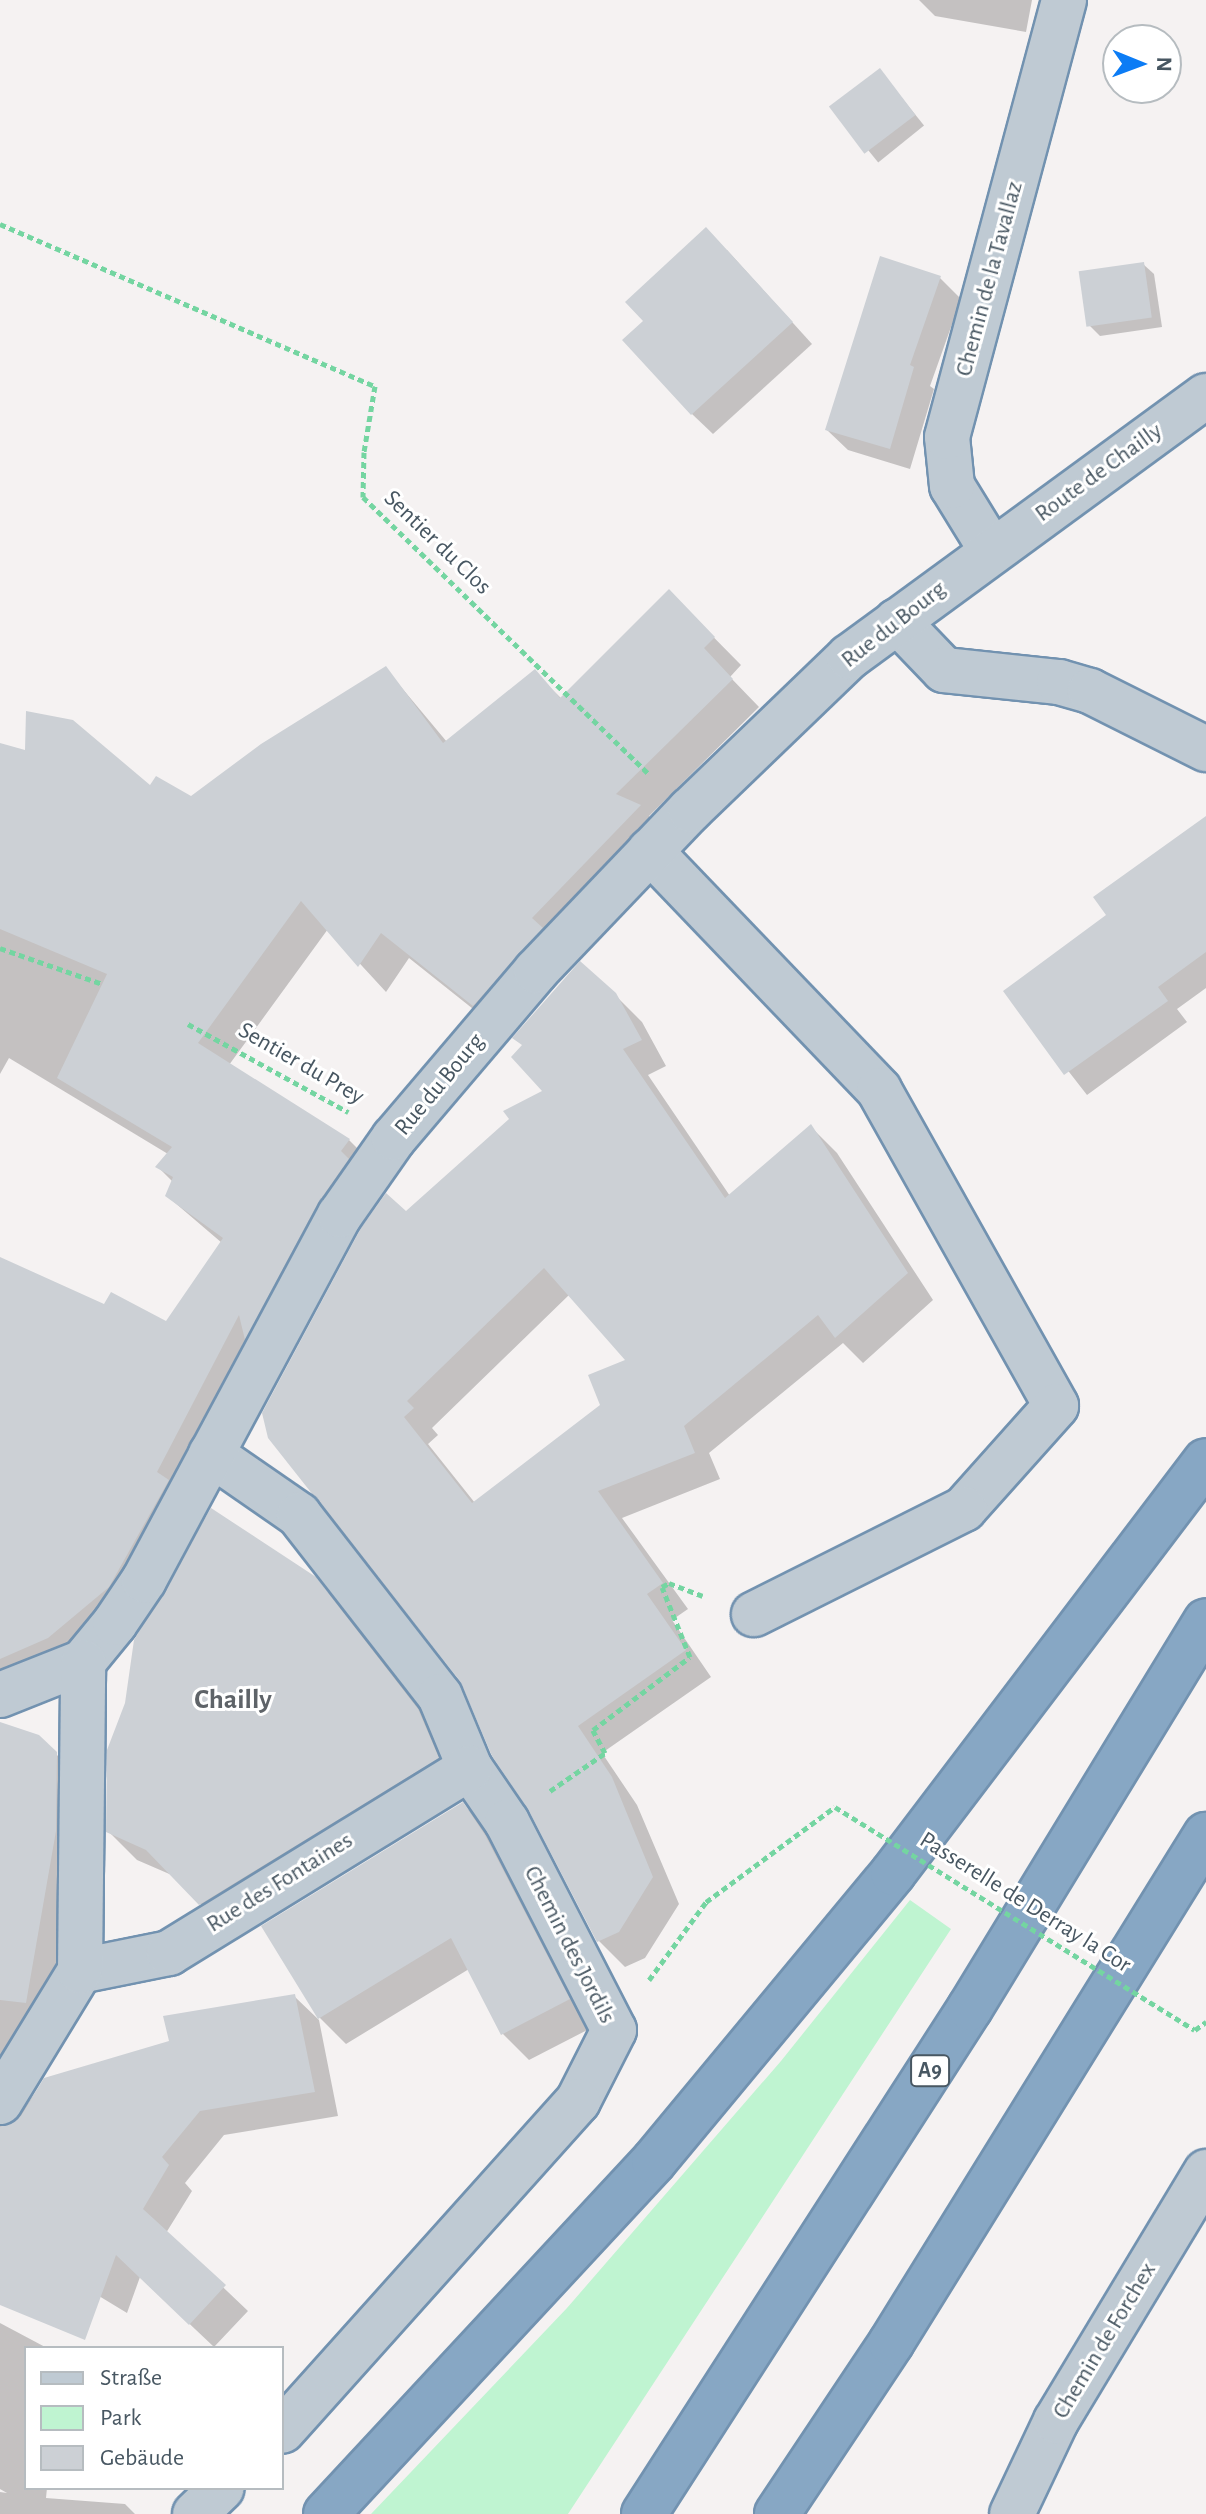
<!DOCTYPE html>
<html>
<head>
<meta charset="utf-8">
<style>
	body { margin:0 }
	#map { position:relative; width:1206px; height:2514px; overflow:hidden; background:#f5f2f2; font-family:"Alegreya Sans",sans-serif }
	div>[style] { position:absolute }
	.green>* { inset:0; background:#bff4d1 }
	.shadow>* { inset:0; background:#0003; transform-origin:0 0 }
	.building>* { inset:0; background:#ccd0d5; transform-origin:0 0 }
	.path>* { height:5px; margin-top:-2.5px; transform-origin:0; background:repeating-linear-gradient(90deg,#74d5a1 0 6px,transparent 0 10px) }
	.roads { filter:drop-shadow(2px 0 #7292b0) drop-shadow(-2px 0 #7292b0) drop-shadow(0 2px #7292b0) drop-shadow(0 -2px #7292b0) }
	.minor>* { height:44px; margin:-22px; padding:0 22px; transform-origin:22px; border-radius:22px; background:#bfcad3 }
	.highway>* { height:44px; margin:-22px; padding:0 22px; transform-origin:22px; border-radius:22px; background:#87a7c4 }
	.path-bridge>* { height:5px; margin-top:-2.5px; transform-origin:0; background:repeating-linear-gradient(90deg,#74d5a1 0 6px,transparent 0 10px) }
	span { translate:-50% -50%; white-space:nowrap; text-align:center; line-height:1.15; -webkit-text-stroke:6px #fff; paint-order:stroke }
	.shield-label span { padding:2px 6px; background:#fff; border:2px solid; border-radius:6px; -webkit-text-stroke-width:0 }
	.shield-label { font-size:22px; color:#485762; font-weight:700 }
	.street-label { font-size:24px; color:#485762 }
	.quarter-label { font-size:28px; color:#5e6368; font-weight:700 }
	.legend { position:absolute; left:24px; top:2346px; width:260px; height:144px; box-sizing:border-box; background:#fff; border:2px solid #b6bcc0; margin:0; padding:10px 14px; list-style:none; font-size:24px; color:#485762 }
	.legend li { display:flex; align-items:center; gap:16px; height:40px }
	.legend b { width:40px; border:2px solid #b6bcc0 }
	.north { position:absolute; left:1102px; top:24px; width:80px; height:80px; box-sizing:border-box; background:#fff; border:2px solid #b6bcc0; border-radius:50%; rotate:91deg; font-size:22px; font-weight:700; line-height:32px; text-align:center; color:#485762 }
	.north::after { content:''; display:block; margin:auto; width:28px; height:36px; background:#0c7cf5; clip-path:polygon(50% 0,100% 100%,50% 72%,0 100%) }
</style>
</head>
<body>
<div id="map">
	<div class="green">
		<div style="clip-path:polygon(910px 1900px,951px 1929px,568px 2514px,371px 2514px,567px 2308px,781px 2061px)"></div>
	</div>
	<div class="shadow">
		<div style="clip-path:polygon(919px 0,1032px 0,1026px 32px,935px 16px)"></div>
		<div style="left:880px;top:71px;width:70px;height:59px;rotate:51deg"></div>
		<div style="clip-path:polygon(727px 250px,812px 344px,713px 434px,692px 414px)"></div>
		<div style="clip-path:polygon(1143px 264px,1154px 274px,1162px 327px,1100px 336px,1090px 326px)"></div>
		<div style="clip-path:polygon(940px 278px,961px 299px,930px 386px,934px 389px,910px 469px,848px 450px,827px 430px)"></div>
		<div style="clip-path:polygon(669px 592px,741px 665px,730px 677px,759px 707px,649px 816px,666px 834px,502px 1032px,409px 958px,386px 992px,328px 929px,229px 1065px,349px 1140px,376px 1167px,136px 1615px,0 1698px,0 1273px,166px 1324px,222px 1243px,167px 1196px,173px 1182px,158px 1167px,168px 1154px,9px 1058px,0 1074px,0 746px,192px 799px,386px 669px,447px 742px,534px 672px,562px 699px)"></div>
		<div style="clip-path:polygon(1206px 820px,1206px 988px,1177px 1009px,1187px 1022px,1087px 1095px,1006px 991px,1109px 916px)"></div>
		<div style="clip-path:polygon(evenodd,615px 995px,642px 1022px,666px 1066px,648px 1075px,730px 1196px,811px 1127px,837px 1153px,933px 1300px,863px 1363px,843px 1343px,709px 1453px,720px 1479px,622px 1518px,688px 1609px,672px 1620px,711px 1677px,602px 1753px,637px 1805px,679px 1904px,645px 1958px,625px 1967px,599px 1941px,462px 1680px,270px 1437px,406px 1213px,545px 1092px,615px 995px,570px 1294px,629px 1360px,602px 1406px,475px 1503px,428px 1444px,438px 1435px,432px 1428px,570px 1294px)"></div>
		<div style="clip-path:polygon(314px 1579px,344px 1608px,446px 1739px,466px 1787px,228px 1933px,174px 1876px,137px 1860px,108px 1831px)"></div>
		<div style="clip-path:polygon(0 1730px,38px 1736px,80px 1778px,73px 1947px,0 2098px)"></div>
		<div style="clip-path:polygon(463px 1804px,489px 1831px,595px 2026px,529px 2060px,503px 2034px,469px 1969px,346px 2044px,320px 2018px,264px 1926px)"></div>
		<div style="clip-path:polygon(294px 1996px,319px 2020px,338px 2116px,224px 2135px,185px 2183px,192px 2191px,166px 2233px,248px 2311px,214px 2347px,140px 2277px,127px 2313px,0 2236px,0 2126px,12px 2126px,45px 2079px,172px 2043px)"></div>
		<div style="clip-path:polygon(0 2323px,47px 2348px,26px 2348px,26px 2488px,47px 2488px,46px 2498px,125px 2504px,135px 2514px,0 2514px,0 2492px,7px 2493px,0 2489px)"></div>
	</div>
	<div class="building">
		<div style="left:880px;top:68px;width:59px;height:64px;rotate:53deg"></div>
		<div style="clip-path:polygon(706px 227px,793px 322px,691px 415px,622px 340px,643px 321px,625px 302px)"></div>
		<div style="clip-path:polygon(880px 256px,941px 276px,910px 365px,914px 367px,890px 449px,825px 430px)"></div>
		<div style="left:1144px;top:262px;width:56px;height:66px;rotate:82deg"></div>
		<div style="clip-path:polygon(669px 589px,715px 637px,704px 648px,733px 679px,616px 794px,641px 805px,532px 918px,543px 928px,473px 1006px,381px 933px,358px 967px,301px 901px,198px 1043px,350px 1139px,341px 1151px,349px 1159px,318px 1203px,245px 1340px,239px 1315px,157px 1472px,169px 1480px,109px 1587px,48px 1638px,0 1659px,0 1257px,104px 1304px,111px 1292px,166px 1321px,223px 1238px,165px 1196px,173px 1177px,155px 1167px,172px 1147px,57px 1078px,107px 974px,0 929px,0 743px,25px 750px,26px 711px,73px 720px,150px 785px,156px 776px,191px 796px,261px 744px,386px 666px,443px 743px,535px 669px,560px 698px)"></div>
		<div style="clip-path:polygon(1206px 816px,1206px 952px,1158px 987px,1168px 1001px,1064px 1075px,1003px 991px,1106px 915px,1093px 897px)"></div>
		<div style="clip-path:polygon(evenodd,580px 961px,616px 993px,642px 1040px,623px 1049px,725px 1198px,811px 1124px,908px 1273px,835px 1338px,818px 1315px,684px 1426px,695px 1453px,598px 1491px,663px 1583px,647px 1594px,686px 1650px,578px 1726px,612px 1777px,653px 1877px,619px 1932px,597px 1942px,529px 1811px,492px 1756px,460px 1681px,268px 1438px,262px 1413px,361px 1228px,386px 1193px,406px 1211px,509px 1119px,503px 1111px,542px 1091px,511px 1057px,522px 1045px,512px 1038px,580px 961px,544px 1268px,625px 1360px,588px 1375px,600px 1405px,472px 1503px,404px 1417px,414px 1408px,407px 1401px,544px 1268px)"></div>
		<div style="clip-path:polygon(211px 1508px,316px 1577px,418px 1709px,439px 1758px,199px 1905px,146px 1850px,106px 1832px,107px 1750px,125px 1703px,134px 1640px)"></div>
		<div style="clip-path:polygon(0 1722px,39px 1735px,57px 1752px,56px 1831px,26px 2003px,0 2000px)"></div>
		<div style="clip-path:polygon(463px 1802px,485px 1835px,570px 1999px,501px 2035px,451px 1938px,318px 2019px,261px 1926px)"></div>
		<div style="clip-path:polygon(295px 1994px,315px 2092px,200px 2111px,162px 2157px,169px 2165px,143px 2209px,226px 2285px,189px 2325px,116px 2255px,85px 2340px,0 2305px,0 2127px,21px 2116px,44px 2078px,169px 2041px,163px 2016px)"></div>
	</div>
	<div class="path">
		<div style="left:0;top:224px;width:408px;rotate:23.4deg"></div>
		<div style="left:375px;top:386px;width:67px;rotate:99.5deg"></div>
		<div style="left:364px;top:452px;width:45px;rotate:91.3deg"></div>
		<div style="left:363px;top:497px;width:398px;rotate:44.1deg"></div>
		<div style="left:0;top:948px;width:109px;rotate:19.3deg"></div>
		<div style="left:188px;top:1024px;width:183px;rotate:28.8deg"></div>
		<div style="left:550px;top:1791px;width:67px;rotate:-34.6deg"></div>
		<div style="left:605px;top:1753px;width:26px;rotate:-118deg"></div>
		<div style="left:593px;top:1730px;width:121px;rotate:-37deg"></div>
		<div style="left:690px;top:1657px;width:75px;rotate:-111.8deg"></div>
		<div style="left:662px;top:1587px;width:8px;rotate:-30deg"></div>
		<div style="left:669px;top:1583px;width:36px;rotate:21deg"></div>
		<div style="left:649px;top:1980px;width:97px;rotate:-53.8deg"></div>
		<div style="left:706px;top:1902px;width:160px;rotate:-36.4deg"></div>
		<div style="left:1195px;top:2030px;width:14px;rotate:-36deg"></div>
	</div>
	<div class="roads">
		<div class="minor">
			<div style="left:992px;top:551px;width:76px;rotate:-121.6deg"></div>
			<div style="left:952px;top:486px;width:49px;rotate:-95.8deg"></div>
			<div style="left:947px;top:437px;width:452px;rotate:-75deg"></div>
			<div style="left:897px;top:621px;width:68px;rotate:46.2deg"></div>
			<div style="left:944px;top:670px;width:116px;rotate:6deg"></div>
			<div style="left:1059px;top:682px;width:32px;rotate:16deg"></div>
			<div style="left:1090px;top:691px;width:130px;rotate:26.6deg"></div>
			<div style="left:650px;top:851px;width:331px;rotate:46.2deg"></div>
			<div style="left:879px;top:1090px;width:362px;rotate:60.7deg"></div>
			<div style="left:1056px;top:1406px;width:138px;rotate:131.8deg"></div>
			<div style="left:964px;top:1509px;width:235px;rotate:153.4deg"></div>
			<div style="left:211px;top:1454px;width:107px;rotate:34.7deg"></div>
			<div style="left:299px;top:1515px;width:229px;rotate:52.1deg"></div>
			<div style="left:440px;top:1696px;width:78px;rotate:67.4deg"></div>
			<div style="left:470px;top:1768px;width:65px;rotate:55.6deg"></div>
			<div style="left:507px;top:1822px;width:234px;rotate:62.8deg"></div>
			<div style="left:614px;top:2030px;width:80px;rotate:116.9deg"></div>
			<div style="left:578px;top:2101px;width:443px;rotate:131.9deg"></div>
			<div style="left:0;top:1695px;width:89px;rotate:-21.7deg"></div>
			<div style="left:83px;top:1662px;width:50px;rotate:-50.6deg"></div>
			<div style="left:115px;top:1623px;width:52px;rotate:-56deg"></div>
			<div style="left:144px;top:1580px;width:414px;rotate:-61.8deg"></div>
			<div style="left:340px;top:1215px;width:94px;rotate:-55deg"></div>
			<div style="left:394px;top:1138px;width:219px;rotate:-49.6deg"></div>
			<div style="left:536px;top:971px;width:223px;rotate:-46.3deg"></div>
			<div style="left:690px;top:810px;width:221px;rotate:-43.9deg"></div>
			<div style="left:849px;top:657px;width:442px;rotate:-36.2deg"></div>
			<div style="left:80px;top:1971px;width:91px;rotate:-11.4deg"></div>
			<div style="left:169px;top:1953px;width:353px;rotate:-31.6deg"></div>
			<div style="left:0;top:2102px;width:153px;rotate:-58.6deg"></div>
			<div style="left:80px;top:1971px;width:309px;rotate:-89.4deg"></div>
			<div style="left:195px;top:2514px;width:37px;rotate:-44deg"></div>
			<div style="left:1012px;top:2514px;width:103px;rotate:-64.7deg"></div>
			<div style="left:1056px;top:2421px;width:291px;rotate:-58.9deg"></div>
		</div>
		<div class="highway">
			<div style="left:326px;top:2514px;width:482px;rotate:-47.1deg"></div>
			<div style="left:654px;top:2161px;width:374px;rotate:-50.3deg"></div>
			<div style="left:893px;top:1873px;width:517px;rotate:-52.78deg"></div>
			<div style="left:644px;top:2514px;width:602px;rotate:-57.21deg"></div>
			<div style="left:970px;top:2008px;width:453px;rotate:-58.6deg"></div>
			<div style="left:777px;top:2514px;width:206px;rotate:-56.3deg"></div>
			<div style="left:891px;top:2343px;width:598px;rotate:-58.2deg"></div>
		</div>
	</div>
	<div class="path-bridge">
		<div style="left:835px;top:1807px;width:423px;rotate:31.8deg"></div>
	</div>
	<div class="shield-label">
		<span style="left:930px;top:2071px">A9</span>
	</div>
	<div class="street-label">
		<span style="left:990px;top:279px;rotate:-75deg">Chemin de la Tavallaz</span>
		<span style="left:1099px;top:473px;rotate:-36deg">Route de Chailly</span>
		<span style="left:437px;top:543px;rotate:44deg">Sentier du Clos</span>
		<span style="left:894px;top:625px;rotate:-38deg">Rue du Bourg</span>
		<span style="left:301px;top:1064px;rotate:30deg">Sentier du Prey</span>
		<span style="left:440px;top:1085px;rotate:-50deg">Rue du Bourg</span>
		<span style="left:280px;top:1883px;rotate:-32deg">Rue des Fontaines</span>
		<span style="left:1025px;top:1903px;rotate:32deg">Passerelle de Derray la Cor</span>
		<span style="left:569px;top:1945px;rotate:63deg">Chemin des Jordils</span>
		<span style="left:1105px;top:2341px;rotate:-59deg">Chemin de Forchex</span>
	</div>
	<div class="quarter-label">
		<span style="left:233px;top:1700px">Chailly</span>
	</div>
	<ul class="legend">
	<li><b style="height:10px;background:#bfcad3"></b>Straße</li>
	<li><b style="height:22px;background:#bff4d1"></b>Park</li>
	<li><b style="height:22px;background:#ccd0d5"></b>Gebäude</li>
	</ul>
	<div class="north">N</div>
</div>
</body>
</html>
